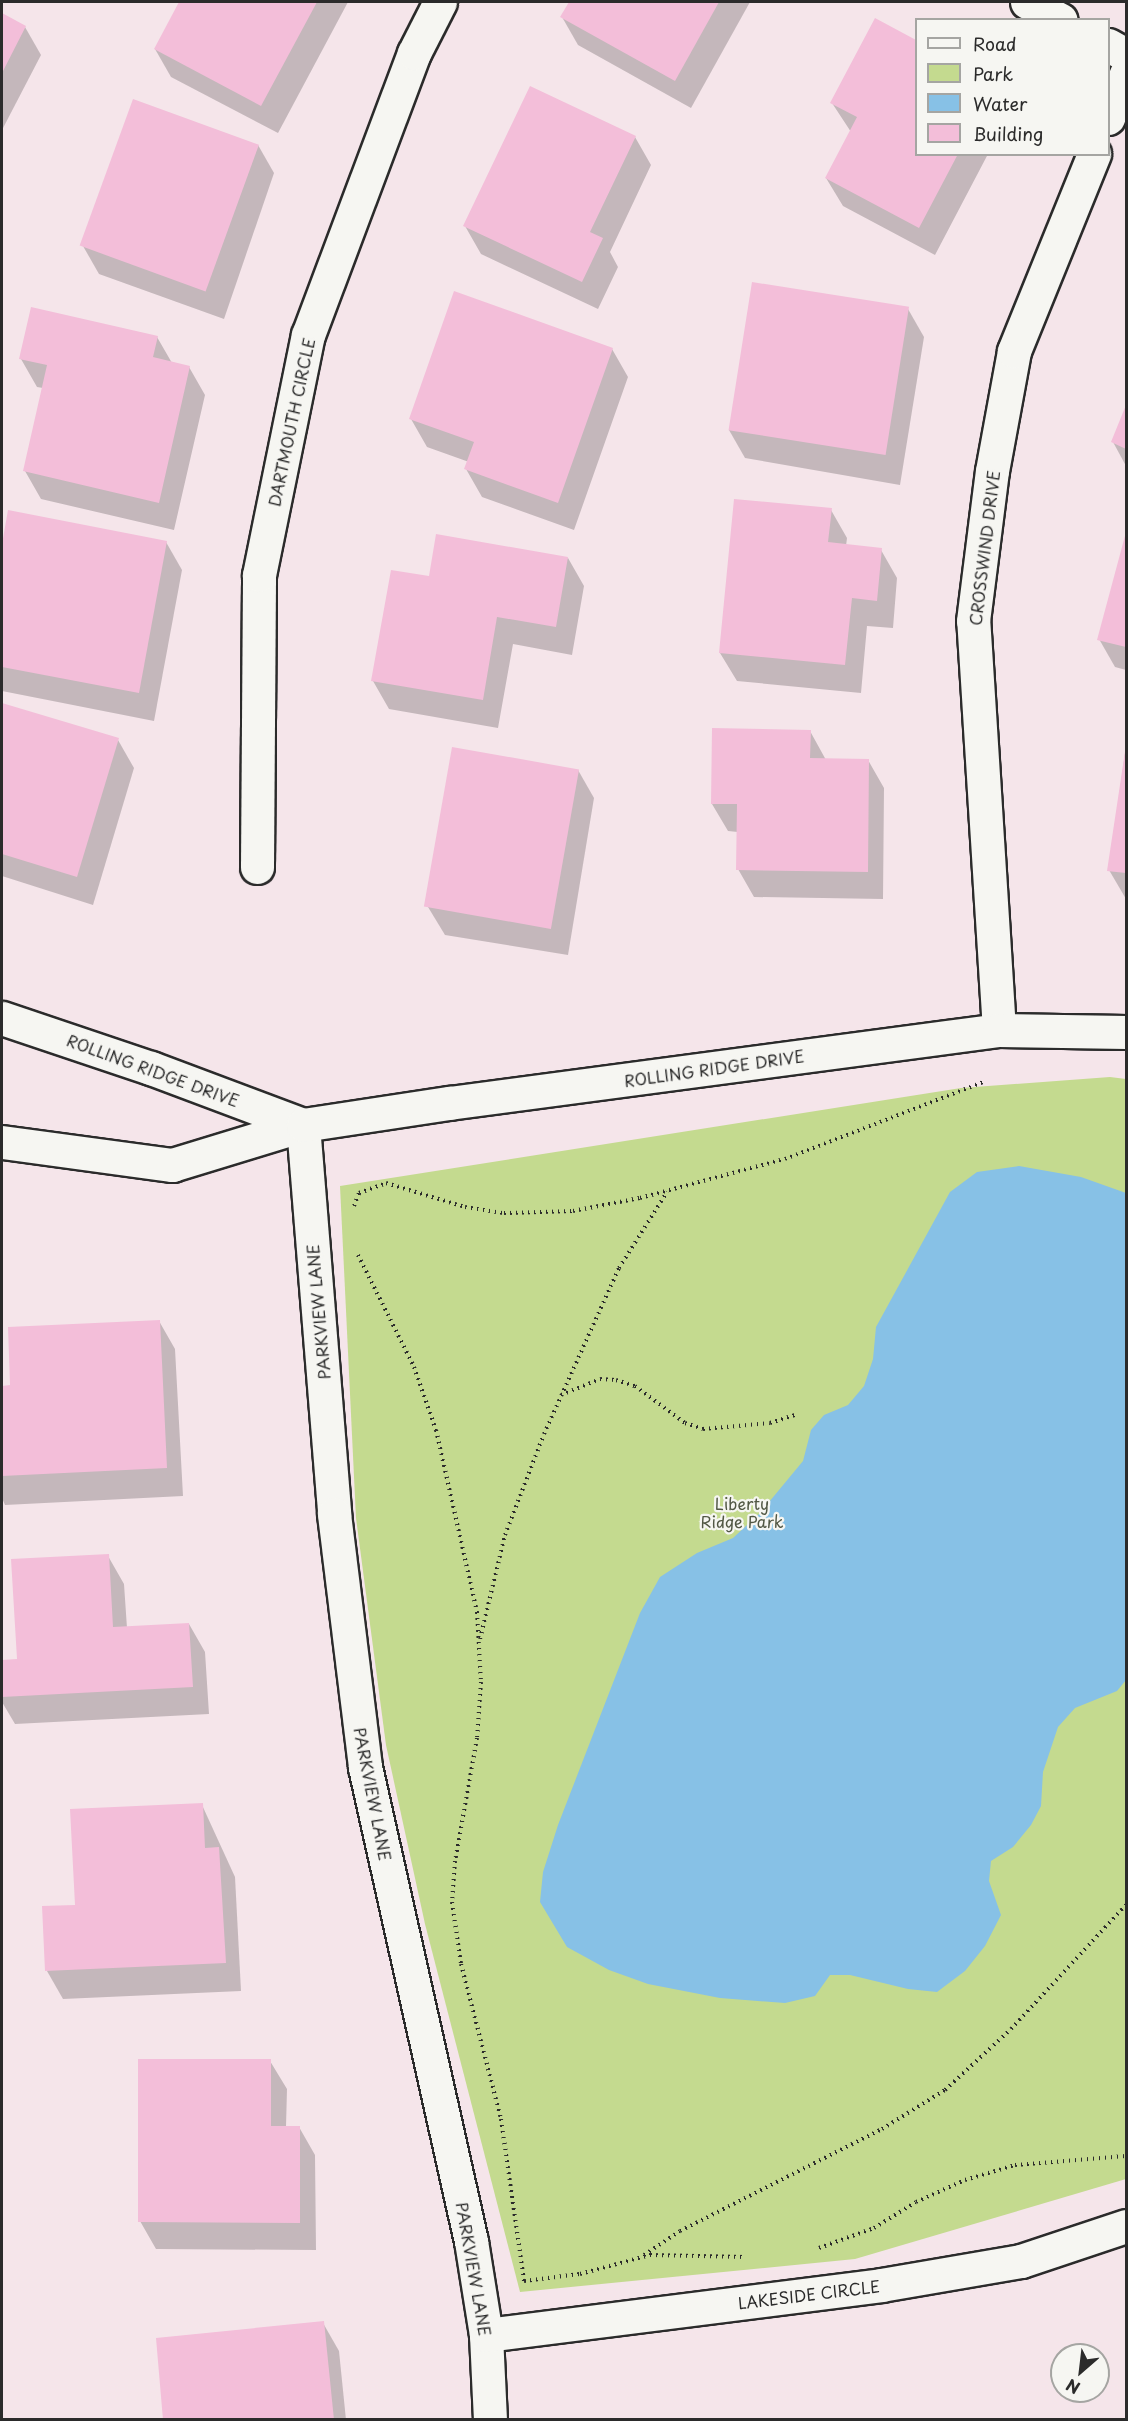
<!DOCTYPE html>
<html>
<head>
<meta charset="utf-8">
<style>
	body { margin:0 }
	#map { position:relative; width:1128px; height:2421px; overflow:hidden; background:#f5e5ea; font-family:"Playpen Sans",sans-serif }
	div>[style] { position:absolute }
	.green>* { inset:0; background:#c4da8f }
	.water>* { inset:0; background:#87c1e6 }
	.shadow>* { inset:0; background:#0003 }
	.building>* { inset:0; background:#f3bed9; transform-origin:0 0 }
	.path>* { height:4px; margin-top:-2px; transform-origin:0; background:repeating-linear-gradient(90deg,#2b2b2b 0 1.5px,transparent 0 6px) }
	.roads { filter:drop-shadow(2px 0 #2b2b2b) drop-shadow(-2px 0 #2b2b2b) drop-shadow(0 2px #2b2b2b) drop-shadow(0 -2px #2b2b2b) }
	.minor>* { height:33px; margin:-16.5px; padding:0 16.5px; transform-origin:16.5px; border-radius:16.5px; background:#f6f6f2 }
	span { translate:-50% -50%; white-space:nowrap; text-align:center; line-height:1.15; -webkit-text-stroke:4.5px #f6f6f2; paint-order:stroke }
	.street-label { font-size:16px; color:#2b2b2b }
	.park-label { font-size:16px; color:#515744 }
	.frame { position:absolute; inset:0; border:3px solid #2b2b2b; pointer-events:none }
	.legend { position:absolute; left:915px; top:18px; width:195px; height:138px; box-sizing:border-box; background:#f6f6f2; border:2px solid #a5a5a2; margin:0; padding:8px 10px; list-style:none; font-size:18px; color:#2b2b2b }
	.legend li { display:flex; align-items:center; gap:12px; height:30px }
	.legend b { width:30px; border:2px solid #a5a5a2 }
	.north { position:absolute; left:1050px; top:2343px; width:60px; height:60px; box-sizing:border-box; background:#f6f6f2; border:2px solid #a5a5a2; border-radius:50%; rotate:208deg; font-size:16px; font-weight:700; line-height:24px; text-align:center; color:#2b2b2b }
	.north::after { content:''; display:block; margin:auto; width:21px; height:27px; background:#2b2b2b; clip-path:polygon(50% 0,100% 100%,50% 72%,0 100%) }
</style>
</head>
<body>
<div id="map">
	<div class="green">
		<div style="clip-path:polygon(1110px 1077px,1126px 1079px,1126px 2179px,855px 2259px,520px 2292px,425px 1924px,386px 1745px,356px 1518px,340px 1186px,961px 1088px)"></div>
	</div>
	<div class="water">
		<div style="clip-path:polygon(1019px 1166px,1081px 1177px,1126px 1193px,1126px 1680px,1117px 1691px,1075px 1708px,1058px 1727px,1043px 1772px,1041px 1806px,1031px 1825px,1013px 1847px,991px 1861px,989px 1881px,1001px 1915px,985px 1946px,965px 1971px,937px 1992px,908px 1989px,850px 1975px,830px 1975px,815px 1996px,785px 2003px,720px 1998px,648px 1984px,609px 1970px,567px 1947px,540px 1902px,543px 1872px,558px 1825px,640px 1613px,660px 1577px,697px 1553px,733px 1538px,759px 1514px,803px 1461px,811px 1430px,824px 1415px,848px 1405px,864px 1386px,873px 1359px,876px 1327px,950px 1192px,977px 1172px)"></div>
	</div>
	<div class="shadow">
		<div style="clip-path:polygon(180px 2px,348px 2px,278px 133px,171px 77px,155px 49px)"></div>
		<div style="clip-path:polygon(570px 2px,750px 2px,691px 108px,578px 45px,562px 17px)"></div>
		<div style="clip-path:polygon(2px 15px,25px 27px,41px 55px,2px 130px)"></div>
		<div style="clip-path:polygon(876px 20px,916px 41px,916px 154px,988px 154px,935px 255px,843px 206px,826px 178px,851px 132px,832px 103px)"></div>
		<div style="clip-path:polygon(635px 137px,651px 165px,610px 252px,618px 267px,598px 309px,481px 254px,465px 226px)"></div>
		<div style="clip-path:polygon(258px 145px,274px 173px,224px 319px,99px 274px,83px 246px)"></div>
		<div style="clip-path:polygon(908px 309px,924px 337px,900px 485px,745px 458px,729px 430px)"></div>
		<div style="clip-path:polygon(157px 337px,172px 363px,189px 367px,205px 395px,174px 530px,41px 499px,25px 471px,43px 388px,37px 387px,21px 359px)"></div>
		<div style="clip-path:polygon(612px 349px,628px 377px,574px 530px,482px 497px,466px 469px,469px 462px,427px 447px,411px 419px)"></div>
		<div style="clip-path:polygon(1126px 409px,1126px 466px,1113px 442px)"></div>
		<div style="clip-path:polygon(831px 510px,847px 538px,846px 546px,881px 550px,897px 578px,893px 628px,867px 626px,861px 693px,737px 681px,720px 653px)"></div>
		<div style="clip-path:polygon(9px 512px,166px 542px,182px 570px,154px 721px,2px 691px,2px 551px)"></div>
		<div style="clip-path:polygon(1126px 535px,1126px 670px,1115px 667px,1099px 639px)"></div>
		<div style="clip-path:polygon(568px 558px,584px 586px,572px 655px,513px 644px,498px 728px,389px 709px,373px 681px)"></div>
		<div style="clip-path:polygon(2px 704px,118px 740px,134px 768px,93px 905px,2px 876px)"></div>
		<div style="clip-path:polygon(810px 731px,826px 760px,868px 760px,884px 788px,883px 899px,754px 897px,738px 869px,738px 832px,728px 831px,712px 804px)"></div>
		<div style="clip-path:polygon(1126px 746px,1126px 899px,1109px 870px)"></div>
		<div style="clip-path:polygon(578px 770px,594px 798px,568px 955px,445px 935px,428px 907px)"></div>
		<div style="clip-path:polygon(159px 1321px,175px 1349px,183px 1496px,5px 1505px,2px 1498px,2px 1387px,12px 1387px)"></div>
		<div style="clip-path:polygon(108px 1556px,124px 1584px,127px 1628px,189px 1624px,205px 1652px,209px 1714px,15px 1724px,2px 1702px,2px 1661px,19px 1660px)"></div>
		<div style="clip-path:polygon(202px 1805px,235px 1877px,241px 1991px,63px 1999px,47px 1971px,77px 1906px)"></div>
		<div style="clip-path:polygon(270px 2061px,287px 2089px,286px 2127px,299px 2127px,315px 2155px,316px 2250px,156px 2249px,140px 2221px)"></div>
		<div style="clip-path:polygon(323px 2323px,339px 2351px,346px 2420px,165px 2420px)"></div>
	</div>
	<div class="building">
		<div style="clip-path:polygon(179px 2px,317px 2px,261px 106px,154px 49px)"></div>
		<div style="clip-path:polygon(569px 2px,719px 2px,675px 81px,560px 17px)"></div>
		<div style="clip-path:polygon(2px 13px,26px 26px,2px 73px)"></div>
		<div style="clip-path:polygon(875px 18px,916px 40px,916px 154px,958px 154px,919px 228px,825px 178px,857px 117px,830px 103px)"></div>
		<div style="clip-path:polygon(530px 86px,636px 136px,590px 232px,603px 238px,582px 282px,463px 226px)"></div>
		<div style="left:133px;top:99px;width:134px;height:156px;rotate:20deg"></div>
		<div style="left:752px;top:282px;width:159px;height:150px;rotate:9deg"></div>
		<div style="clip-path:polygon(454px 291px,613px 348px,558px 503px,464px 469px,474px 442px,409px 419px)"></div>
		<div style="clip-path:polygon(31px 307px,158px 336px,153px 357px,190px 366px,159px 503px,23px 471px,47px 365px,19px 359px)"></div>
		<div style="clip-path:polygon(1126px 405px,1126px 449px,1111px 442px)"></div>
		<div style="clip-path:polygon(734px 499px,832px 508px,828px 542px,882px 548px,877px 601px,852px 598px,845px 665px,719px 653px)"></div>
		<div style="clip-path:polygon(8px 510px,167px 541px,139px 693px,2px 667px,2px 544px)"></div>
		<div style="clip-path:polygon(1126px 532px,1126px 647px,1097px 640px)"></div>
		<div style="clip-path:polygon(436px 534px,568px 557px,556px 627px,497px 617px,483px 700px,371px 681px,391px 570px,429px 576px)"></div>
		<div style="clip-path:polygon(2px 703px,119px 738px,77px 877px,2px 854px)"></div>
		<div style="clip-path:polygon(712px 728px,811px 730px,810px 758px,869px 759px,868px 872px,736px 870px,737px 804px,711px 804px)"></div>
		<div style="clip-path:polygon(1126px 745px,1126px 873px,1107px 871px)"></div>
		<div style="left:452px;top:747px;width:129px;height:162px;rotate:10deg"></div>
		<div style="clip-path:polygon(160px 1320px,167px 1468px,2px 1476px,2px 1386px,10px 1385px,8px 1327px)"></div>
		<div style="clip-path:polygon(109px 1554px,113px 1627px,189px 1623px,193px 1687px,2px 1697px,2px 1660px,17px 1659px,11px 1559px)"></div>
		<div style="clip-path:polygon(203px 1803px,205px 1848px,219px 1847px,226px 1963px,45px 1971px,42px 1906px,75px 1905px,70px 1809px)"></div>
		<div style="clip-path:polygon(138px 2059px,271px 2059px,271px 2126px,300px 2126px,300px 2223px,138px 2222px)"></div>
		<div style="clip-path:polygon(324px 2321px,334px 2420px,163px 2420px,156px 2338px)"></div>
	</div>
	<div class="path">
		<div style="left:354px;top:1206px;width:14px;rotate:-69deg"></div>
		<div style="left:359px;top:1193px;width:29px;rotate:-20deg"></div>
		<div style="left:386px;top:1183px;width:83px;rotate:16.9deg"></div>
		<div style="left:465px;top:1207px;width:39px;rotate:9deg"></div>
		<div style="left:504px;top:1213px;width:69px;rotate:-1.7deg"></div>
		<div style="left:573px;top:1211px;width:68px;rotate:-11deg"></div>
		<div style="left:640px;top:1198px;width:150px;rotate:-15.1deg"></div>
		<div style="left:785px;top:1159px;width:213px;rotate:-21.2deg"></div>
		<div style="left:358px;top:1255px;width:125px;rotate:63.4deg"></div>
		<div style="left:414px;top:1367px;width:67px;rotate:70.8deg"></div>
		<div style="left:436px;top:1430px;width:187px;rotate:77.3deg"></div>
		<div style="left:477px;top:1612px;width:70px;rotate:86.7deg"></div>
		<div style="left:481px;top:1682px;width:56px;rotate:94.1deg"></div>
		<div style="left:477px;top:1738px;width:125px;rotate:100.1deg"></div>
		<div style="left:455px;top:1861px;width:41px;rotate:94.2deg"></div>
		<div style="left:452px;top:1902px;width:63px;rotate:81.7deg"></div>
		<div style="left:461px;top:1964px;width:160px;rotate:75.5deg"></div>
		<div style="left:501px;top:2119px;width:164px;rotate:81.9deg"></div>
		<div style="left:524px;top:2281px;width:56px;rotate:-7.1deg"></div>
		<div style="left:580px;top:2274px;width:73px;rotate:-15.2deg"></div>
		<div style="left:650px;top:2255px;width:96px;rotate:1.2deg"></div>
		<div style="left:561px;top:1395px;width:42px;rotate:-22.3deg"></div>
		<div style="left:600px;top:1379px;width:16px;rotate:4deg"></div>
		<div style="left:616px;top:1380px;width:20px;rotate:18deg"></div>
		<div style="left:635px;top:1386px;width:62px;rotate:36.5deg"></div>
		<div style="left:685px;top:1423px;width:19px;rotate:18deg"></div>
		<div style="left:703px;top:1429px;width:67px;rotate:-5.1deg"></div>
		<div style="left:770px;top:1423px;width:29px;rotate:-18deg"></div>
		<div style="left:480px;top:1639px;width:107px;rotate:-76.5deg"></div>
		<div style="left:505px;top:1535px;width:108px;rotate:-68.9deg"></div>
		<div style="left:544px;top:1434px;width:182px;rotate:-65.7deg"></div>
		<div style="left:619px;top:1268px;width:90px;rotate:-57.7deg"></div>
		<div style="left:819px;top:2248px;width:59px;rotate:-20deg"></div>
		<div style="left:874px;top:2228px;width:49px;rotate:-31.8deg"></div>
		<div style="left:916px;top:2202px;width:54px;rotate:-24.2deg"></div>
		<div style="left:965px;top:2180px;width:52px;rotate:-16.7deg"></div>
		<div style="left:1015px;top:2165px;width:111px;rotate:-4.6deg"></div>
		<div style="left:644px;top:2255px;width:43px;rotate:-33.7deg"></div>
		<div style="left:680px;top:2231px;width:226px;rotate:-26.8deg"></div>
		<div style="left:882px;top:2129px;width:74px;rotate:-31.8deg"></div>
		<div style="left:945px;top:2090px;width:90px;rotate:-42.7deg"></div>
		<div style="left:1011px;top:2029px;width:169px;rotate:-47.2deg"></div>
	</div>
	<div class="roads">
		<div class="minor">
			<div style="left:1027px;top:2px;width:38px;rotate:28deg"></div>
			<div style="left:1108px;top:45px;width:21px;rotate:29deg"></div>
			<div style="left:1108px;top:118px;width:48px;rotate:-67.8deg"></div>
			<div style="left:257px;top:867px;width:292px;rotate:-89.6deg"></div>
			<div style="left:259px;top:575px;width:245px;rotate:-78.5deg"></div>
			<div style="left:308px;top:335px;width:301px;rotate:-69.4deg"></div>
			<div style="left:414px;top:53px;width:57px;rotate:-63deg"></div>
			<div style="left:2px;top:1018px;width:157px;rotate:18.6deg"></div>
			<div style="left:151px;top:1068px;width:162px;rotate:20.6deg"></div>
			<div style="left:999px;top:1030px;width:410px;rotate:-93.6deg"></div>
			<div style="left:973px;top:621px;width:151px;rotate:-82.8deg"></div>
			<div style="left:992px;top:471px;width:122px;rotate:-79.6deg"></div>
			<div style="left:1014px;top:351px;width:213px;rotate:-67.9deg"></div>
			<div style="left:303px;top:1125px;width:390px;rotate:85.4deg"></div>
			<div style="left:334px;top:1514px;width:255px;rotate:83deg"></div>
			<div style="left:365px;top:1767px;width:486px;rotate:77.4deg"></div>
			<div style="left:471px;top:2241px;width:95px;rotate:80.9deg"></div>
			<div style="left:486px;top:2335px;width:85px;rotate:87.3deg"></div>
			<div style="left:2px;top:1142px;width:172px;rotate:7.7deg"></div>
			<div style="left:172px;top:1165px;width:137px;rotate:-17deg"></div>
			<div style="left:303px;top:1125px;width:148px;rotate:-8.6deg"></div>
			<div style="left:449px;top:1103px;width:555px;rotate:-7.56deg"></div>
			<div style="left:999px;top:1030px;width:127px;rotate:0.9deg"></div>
			<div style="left:486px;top:2335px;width:398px;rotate:-7.2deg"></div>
			<div style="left:881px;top:2285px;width:142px;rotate:-9.7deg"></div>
			<div style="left:1021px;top:2261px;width:111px;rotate:-18.4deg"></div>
		</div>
	</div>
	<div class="street-label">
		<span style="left:291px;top:422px;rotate:-78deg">DARTMOUTH CIRCLE</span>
		<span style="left:984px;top:548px;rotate:-83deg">CROSSWIND DRIVE</span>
		<span style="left:714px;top:1068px;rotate:-8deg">ROLLING RIDGE DRIVE</span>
		<span style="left:153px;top:1070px;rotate:20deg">ROLLING RIDGE DRIVE</span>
		<span style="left:318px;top:1312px;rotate:-95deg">PARKVIEW LANE</span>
		<span style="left:373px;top:1794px;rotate:79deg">PARKVIEW LANE</span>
		<span style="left:474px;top:2269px;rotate:80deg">PARKVIEW LANE</span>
		<span style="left:809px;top:2294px;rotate:-7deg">LAKESIDE CIRCLE</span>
	</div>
	<div class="park-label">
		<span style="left:742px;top:1512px">Liberty<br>Ridge Park</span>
	</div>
	<div class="frame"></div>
	<ul class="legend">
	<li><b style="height:8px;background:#f6f6f2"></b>Road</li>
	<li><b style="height:16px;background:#c4da8f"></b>Park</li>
	<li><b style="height:16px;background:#87c1e6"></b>Water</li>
	<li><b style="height:16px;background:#f3bed9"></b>Building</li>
	</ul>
	<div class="north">N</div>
</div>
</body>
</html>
